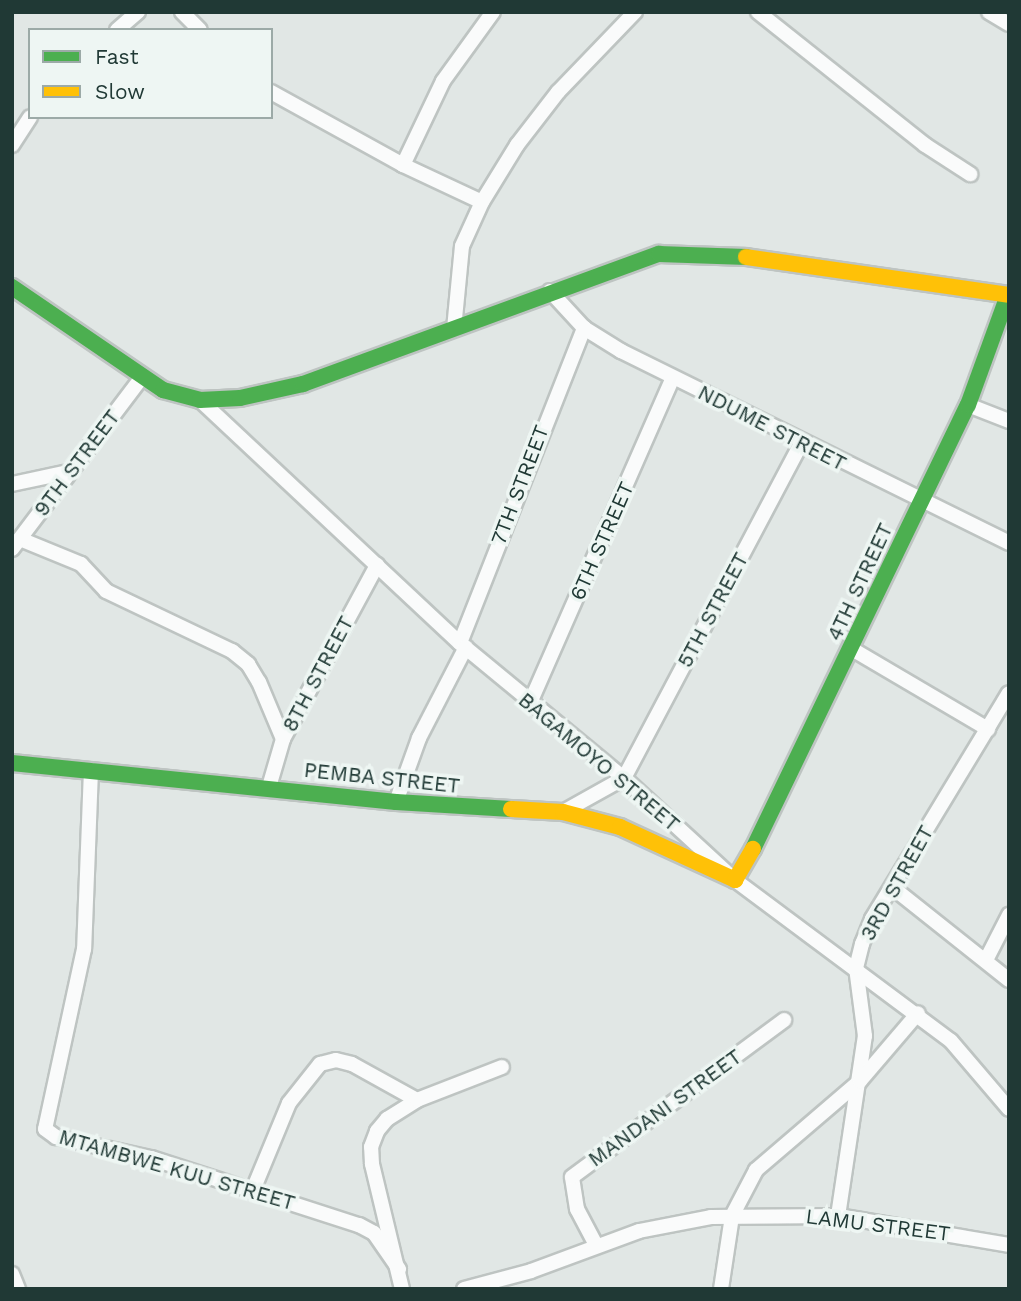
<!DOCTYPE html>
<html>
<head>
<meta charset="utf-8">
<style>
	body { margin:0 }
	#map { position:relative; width:1021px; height:1301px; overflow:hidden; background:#e1e7e5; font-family:"Work Sans",sans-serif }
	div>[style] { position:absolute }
	.roads { filter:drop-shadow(2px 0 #bec4c2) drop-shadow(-2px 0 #bec4c2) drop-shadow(0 2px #bec4c2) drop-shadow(0 -2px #bec4c2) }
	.street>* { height:14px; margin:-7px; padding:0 7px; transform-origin:7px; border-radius:7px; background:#fafbfb }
	.fast>* { height:16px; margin:-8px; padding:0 8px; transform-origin:8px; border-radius:8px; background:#4caf50 }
	.slow>* { height:16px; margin:-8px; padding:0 8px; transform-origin:8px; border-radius:8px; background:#ffc107 }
	span { translate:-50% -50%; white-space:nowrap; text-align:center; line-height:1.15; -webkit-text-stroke:7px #eef6f3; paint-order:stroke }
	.street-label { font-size:21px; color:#203935 }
	.frame { position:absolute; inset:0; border:14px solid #203935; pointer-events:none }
	.legend { position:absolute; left:28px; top:28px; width:245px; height:91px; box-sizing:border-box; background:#eef6f3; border:2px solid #9caaa7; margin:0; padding:9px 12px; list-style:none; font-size:21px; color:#203935 }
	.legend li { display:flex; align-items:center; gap:14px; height:35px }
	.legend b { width:35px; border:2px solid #9caaa7 }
</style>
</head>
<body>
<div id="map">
	<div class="roads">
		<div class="street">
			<div style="left:182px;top:12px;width:25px;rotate:45deg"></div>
			<div style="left:758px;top:12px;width:213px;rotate:38.5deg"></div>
			<div style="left:925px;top:145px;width:54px;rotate:32.8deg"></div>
			<div style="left:989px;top:12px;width:23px;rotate:31deg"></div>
			<div style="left:117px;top:30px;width:28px;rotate:-41deg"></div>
			<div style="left:271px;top:92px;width:151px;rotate:28.9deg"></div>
			<div style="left:403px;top:165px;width:87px;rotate:25.1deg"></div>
			<div style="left:12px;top:145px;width:33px;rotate:-57deg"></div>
			<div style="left:403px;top:165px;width:93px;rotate:-64.5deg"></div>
			<div style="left:443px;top:81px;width:85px;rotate:-54.1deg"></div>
			<div style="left:550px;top:291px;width:50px;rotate:47.4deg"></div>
			<div style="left:584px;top:328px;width:44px;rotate:31.9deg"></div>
			<div style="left:621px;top:351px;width:433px;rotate:26.3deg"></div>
			<div style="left:454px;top:329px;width:83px;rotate:-84.5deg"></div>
			<div style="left:462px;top:246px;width:48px;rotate:-65.6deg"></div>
			<div style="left:482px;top:202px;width:67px;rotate:-58.4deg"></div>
			<div style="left:517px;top:145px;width:67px;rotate:-52.3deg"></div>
			<div style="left:558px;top:92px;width:111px;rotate:-46.1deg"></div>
			<div style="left:201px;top:401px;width:354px;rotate:43.1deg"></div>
			<div style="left:460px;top:643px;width:212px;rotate:39.5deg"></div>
			<div style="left:624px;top:778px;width:151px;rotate:42.6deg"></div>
			<div style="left:735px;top:880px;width:269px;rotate:36.7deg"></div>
			<div style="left:951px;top:1041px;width:89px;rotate:49.5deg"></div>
			<div style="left:968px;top:405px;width:44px;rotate:21.3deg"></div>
			<div style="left:12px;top:484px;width:57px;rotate:-12.1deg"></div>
			<div style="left:20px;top:539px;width:66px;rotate:22.3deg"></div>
			<div style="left:81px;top:564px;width:37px;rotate:47deg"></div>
			<div style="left:106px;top:591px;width:140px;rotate:25.5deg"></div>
			<div style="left:232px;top:651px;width:21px;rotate:39deg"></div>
			<div style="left:248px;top:664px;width:21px;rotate:59deg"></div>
			<div style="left:259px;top:682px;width:62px;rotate:67.2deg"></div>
			<div style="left:12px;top:549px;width:216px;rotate:-52.9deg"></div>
			<div style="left:460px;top:643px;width:339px;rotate:-68.5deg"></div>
			<div style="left:852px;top:649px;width:158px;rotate:30.5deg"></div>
			<div style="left:530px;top:703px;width:355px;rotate:-66.3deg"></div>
			<div style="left:91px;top:770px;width:179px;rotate:92.2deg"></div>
			<div style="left:84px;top:949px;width:184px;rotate:102.2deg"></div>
			<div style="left:45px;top:1129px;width:14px;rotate:36deg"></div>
			<div style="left:56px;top:1137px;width:97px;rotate:12.5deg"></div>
			<div style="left:151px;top:1158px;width:219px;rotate:17.9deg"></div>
			<div style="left:359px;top:1225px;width:17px;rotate:28deg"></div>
			<div style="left:374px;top:1233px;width:44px;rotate:55.2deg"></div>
			<div style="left:269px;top:787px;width:50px;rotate:-73.7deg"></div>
			<div style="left:283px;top:739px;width:198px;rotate:-61.6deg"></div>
			<div style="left:396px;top:802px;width:68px;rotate:-70.2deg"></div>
			<div style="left:419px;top:738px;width:102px;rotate:-62.7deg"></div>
			<div style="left:563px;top:812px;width:70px;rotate:-29.1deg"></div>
			<div style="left:624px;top:778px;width:380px;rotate:-62.1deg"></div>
			<div style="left:892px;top:887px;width:149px;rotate:38.5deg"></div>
			<div style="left:986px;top:960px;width:51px;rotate:-62.9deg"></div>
			<div style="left:253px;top:1190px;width:94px;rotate:-67.5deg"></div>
			<div style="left:289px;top:1103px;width:50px;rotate:-51.5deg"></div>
			<div style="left:320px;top:1064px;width:16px;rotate:-14deg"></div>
			<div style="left:336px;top:1060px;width:16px;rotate:14deg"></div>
			<div style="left:352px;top:1064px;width:74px;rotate:29deg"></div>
			<div style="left:838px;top:1216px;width:182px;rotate:-81.5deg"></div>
			<div style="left:865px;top:1036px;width:69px;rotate:-97.5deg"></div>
			<div style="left:856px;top:968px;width:25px;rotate:-76deg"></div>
			<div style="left:862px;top:944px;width:27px;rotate:-68deg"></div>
			<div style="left:872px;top:919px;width:264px;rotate:-58.8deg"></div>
			<div style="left:596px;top:1245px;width:41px;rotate:-117.8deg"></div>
			<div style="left:577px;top:1209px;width:32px;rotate:-99deg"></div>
			<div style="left:572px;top:1177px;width:264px;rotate:-36.5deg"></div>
			<div style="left:12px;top:1274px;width:16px;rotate:68deg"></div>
			<div style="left:402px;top:1289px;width:129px;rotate:-103.5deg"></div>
			<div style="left:372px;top:1164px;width:17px;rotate:-93deg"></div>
			<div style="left:371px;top:1147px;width:17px;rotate:-69deg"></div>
			<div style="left:377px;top:1131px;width:16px;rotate:-50deg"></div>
			<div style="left:387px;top:1119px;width:36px;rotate:-32deg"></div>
			<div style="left:417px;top:1100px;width:91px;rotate:-21.2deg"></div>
			<div style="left:464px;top:1289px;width:69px;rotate:-15deg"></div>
			<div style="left:531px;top:1271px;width:115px;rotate:-20.3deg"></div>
			<div style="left:639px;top:1231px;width:73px;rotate:-11deg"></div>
			<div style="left:711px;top:1217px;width:127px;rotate:-0.5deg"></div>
			<div style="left:838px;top:1216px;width:173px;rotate:9.6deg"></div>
			<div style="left:721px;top:1289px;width:74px;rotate:-81.4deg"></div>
			<div style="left:732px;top:1216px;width:52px;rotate:-62.4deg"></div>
			<div style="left:756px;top:1170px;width:137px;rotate:-40.6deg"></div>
			<div style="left:860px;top:1081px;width:89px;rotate:-49.5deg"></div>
		</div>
		<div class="fast">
			<div style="left:12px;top:287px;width:183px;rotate:34.3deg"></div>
			<div style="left:163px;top:390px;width:38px;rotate:15deg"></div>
			<div style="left:200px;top:400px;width:40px;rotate:-2.9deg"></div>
			<div style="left:240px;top:398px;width:65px;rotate:-12.5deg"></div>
			<div style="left:303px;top:384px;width:379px;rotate:-20.1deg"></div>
			<div style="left:659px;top:254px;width:87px;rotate:2deg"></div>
			<div style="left:12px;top:763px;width:386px;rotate:5.8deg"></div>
			<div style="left:396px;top:802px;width:115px;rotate:3.5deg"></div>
			<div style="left:753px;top:849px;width:493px;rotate:-64.2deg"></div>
			<div style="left:968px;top:405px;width:117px;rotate:-70deg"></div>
		</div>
		<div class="slow">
			<div style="left:746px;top:257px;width:266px;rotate:8.2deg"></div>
			<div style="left:511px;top:809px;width:52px;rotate:3.3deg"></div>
			<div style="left:563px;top:812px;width:59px;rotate:14.7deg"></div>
			<div style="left:620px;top:827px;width:127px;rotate:24.7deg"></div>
			<div style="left:735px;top:880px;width:36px;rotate:-60deg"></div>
		</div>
	</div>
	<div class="street-label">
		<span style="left:772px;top:428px;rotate:27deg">NDUME STREET</span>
		<span style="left:77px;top:463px;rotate:-53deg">9TH STREET</span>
		<span style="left:520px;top:485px;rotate:-69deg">7TH STREET</span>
		<span style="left:602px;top:541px;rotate:-66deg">6TH STREET</span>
		<span style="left:860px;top:582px;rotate:-65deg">4TH STREET</span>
		<span style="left:713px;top:610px;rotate:-62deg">5TH STREET</span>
		<span style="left:318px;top:674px;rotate:-62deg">8TH STREET</span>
		<span style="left:599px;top:762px;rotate:40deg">BAGAMOYO STREET</span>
		<span style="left:382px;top:778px;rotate:6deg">PEMBA STREET</span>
		<span style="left:897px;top:883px;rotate:-61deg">3RD STREET</span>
		<span style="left:665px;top:1108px;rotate:-36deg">MANDANI STREET</span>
		<span style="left:177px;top:1170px;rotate:16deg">MTAMBWE KUU STREET</span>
		<span style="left:878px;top:1225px;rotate:7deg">LAMU STREET</span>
	</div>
	<div class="frame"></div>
	<ul class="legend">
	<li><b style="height:9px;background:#4caf50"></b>Fast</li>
	<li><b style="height:9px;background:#ffc107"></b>Slow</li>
	</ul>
</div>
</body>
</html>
